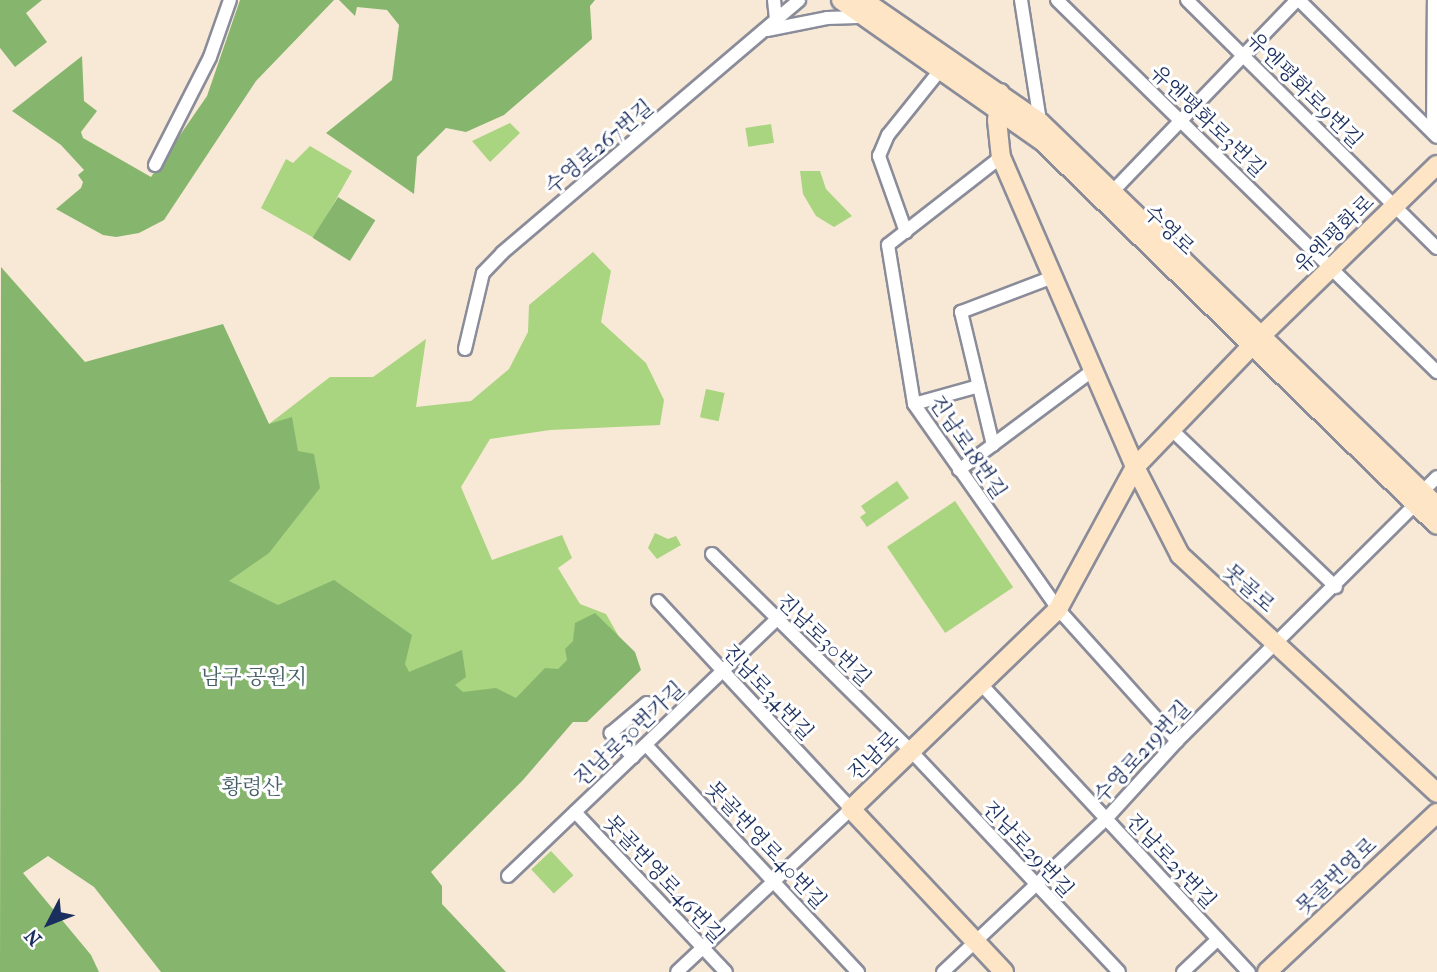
<!DOCTYPE html>
<html>
<head>
<meta charset="utf-8">
<style>
	body { margin:0 }
	#map { position:relative; width:1437px; height:972px; overflow:hidden; background:#f8e9d6; font-family:"IM FELL French Canon","Noto Serif KR",serif }
	div>[style] { position:absolute }
	.green>* { inset:0; background:#a9d480; transform-origin:0 0 }
	.forest>* { inset:0; background:#86b66e; transform-origin:0 0 }
	.roads { filter:drop-shadow(2px 0 #8a8c9a) drop-shadow(-2px 0 #8a8c9a) drop-shadow(0 2px #8a8c9a) drop-shadow(0 -2px #8a8c9a) }
	.street>* { height:12px; margin:-6px; padding:0 6px; transform-origin:6px; border-radius:6px; background:#fff }
	.secondary>* { height:18px; margin:-9px; padding:0 9px; transform-origin:9px; border-radius:9px; background:#fee5c5 }
	span { translate:-50% -50%; white-space:nowrap; text-align:center; line-height:1.15; -webkit-text-stroke:6px #fff; paint-order:stroke }
	.street-label { font-size:21px; color:#1b2f5e }
	.park-label { font-size:21px; color:#466168 }
	.north { position:absolute; left:14px; top:888px; width:70px; height:70px; -webkit-text-stroke:5px #fff; paint-order:stroke; rotate:228deg; font-size:19px; font-weight:700; line-height:28px; text-align:center; color:#1b2f5e }
	.north::after { content:''; display:block; margin:auto; width:24px; height:32px; background:#1b2f5e; clip-path:polygon(50% 0,100% 100%,50% 72%,0 100%) }
</style>
</head>
<body>
<div id="map">
	<div class="green">
		<div style="clip-path:polygon(510px 123px,520px 133px,490px 162px,472px 141px)"></div>
		<div style="left:771px;top:124px;width:19px;height:26px;rotate:81deg"></div>
		<div style="clip-path:polygon(310px 146px,352px 171px,314px 238px,261px 208px,286px 159px,293px 163px)"></div>
		<div style="clip-path:polygon(800px 171px,820px 171px,826px 189px,852px 216px,834px 227px,816px 216px,803px 194px)"></div>
		<div style="clip-path:polygon(593px 252px,611px 271px,601px 322px,646px 363px,664px 400px,660px 425px,550px 430px,490px 439px,461px 487px,492px 560px,562px 535px,572px 558px,558px 568px,580px 604px,606px 614px,634px 663px,593px 716px,553px 720px,525px 755px,0 481px,206px 355px,269px 424px,330px 377px,373px 377px,426px 339px,416px 407px,471px 401px,509px 369px,528px 332px,529px 305px)"></div>
		<div style="left:706px;top:389px;width:19px;height:29px;rotate:12deg"></div>
		<div style="clip-path:polygon(897px 481px,909px 498px,867px 527px,860px 517px,866px 513px,861px 506px)"></div>
		<div style="left:955px;top:501px;width:104px;height:82px;rotate:56deg"></div>
		<div style="clip-path:polygon(655px 533px,668px 539px,676px 536px,681px 545px,657px 559px,648px 548px)"></div>
		<div style="left:551px;top:851px;width:33px;height:27px;rotate:47deg"></div>
	</div>
	<div class="forest">
		<div style="clip-path:polygon(0 0,42px 0,26px 13px,47px 42px,15px 67px,0 48px)"></div>
		<div style="clip-path:polygon(240px 0,334px 0,256px 81px,164px 220px,139px 233px,116px 237px,103px 235px,56px 209px,81px 188px,83px 182px,78px 175px,84px 170px,61px 145px,12px 111px,82px 56px,84px 101px,97px 111px,81px 132px,83px 138px,151px 177px,207px 96px)"></div>
		<div style="clip-path:polygon(339px 0,595px 0,590px 6px,592px 39px,504px 115px,466px 132px,446px 128px,417px 157px,414px 194px,326px 133px,392px 80px,399px 25px,387px 10px,357px 7px,355px 16px)"></div>
		<div style="left:338px;top:197px;width:44px;height:48px;rotate:32deg"></div>
		<div style="clip-path:polygon(1px 267px,85px 362px,223px 324px,269px 424px,292px 417px,298px 451px,314px 454px,320px 488px,269px 553px,229px 581px,278px 605px,334px 580px,412px 635px,405px 664px,409px 672px,462px 650px,466px 677px,455px 685px,463px 692px,496px 688px,516px 698px,545px 668px,558px 669px,567px 660px,565px 649px,573px 641px,575px 623px,595px 613px,635px 652px,641px 670px,587px 722px,573px 722px,523px 780px,431px 872px,442px 886px,442px 904px,506px 972px,161px 972px,94px 887px,48px 856px,23px 873px,91px 955px,99px 972px,0 972px)"></div>
	</div>
	<div class="roads">
		<div class="street">
			<div style="left:774px;top:0;width:20px;rotate:84deg"></div>
			<div style="left:1021px;top:0;width:123px;rotate:81.1deg"></div>
			<div style="left:1057px;top:0;width:532px;rotate:44.39deg"></div>
			<div style="left:1187px;top:0;width:352px;rotate:44.8deg"></div>
			<div style="left:1299px;top:0;width:194px;rotate:44.8deg"></div>
			<div style="left:767px;top:30px;width:61px;rotate:-11.3deg"></div>
			<div style="left:827px;top:18px;width:38px;rotate:-2deg"></div>
			<div style="left:1433px;top:132px;width:132px;rotate:-89.6deg"></div>
			<div style="left:1001px;top:157px;width:143px;rotate:142.1deg"></div>
			<div style="left:888px;top:245px;width:161px;rotate:80.7deg"></div>
			<div style="left:914px;top:404px;width:251px;rotate:54.9deg"></div>
			<div style="left:1058px;top:609px;width:178px;rotate:48deg"></div>
			<div style="left:155px;top:165px;width:121px;rotate:-63deg"></div>
			<div style="left:210px;top:57px;width:60px;rotate:-70.7deg"></div>
			<div style="left:1114px;top:190px;width:264px;rotate:-46.1deg"></div>
			<div style="left:906px;top:232px;width:81px;rotate:-109.6deg"></div>
			<div style="left:879px;top:156px;width:23px;rotate:-67deg"></div>
			<div style="left:888px;top:135px;width:85px;rotate:-51.2deg"></div>
			<div style="left:465px;top:349px;width:78px;rotate:-76.7deg"></div>
			<div style="left:483px;top:273px;width:28px;rotate:-46deg"></div>
			<div style="left:502px;top:253px;width:390px;rotate:-40.4deg"></div>
			<div style="left:914px;top:404px;width:67px;rotate:-15.5deg"></div>
			<div style="left:1172px;top:430px;width:227px;rotate:43.8deg"></div>
			<div style="left:993px;top:445px;width:137px;rotate:-103.5deg"></div>
			<div style="left:961px;top:312px;width:98px;rotate:-20.8deg"></div>
			<div style="left:959px;top:470px;width:167px;rotate:-36.7deg"></div>
			<div style="left:1422px;top:492px;width:21px;rotate:-45deg"></div>
			<div style="left:712px;top:554px;width:280px;rotate:44.7deg"></div>
			<div style="left:911px;top:751px;width:303px;rotate:46.7deg"></div>
			<div style="left:658px;top:601px;width:284px;rotate:47.1deg"></div>
			<div style="left:851px;top:809px;width:238px;rotate:136.9deg"></div>
			<div style="left:980px;top:683px;width:395px;rotate:47.1deg"></div>
			<div style="left:646px;top:745px;width:311px;rotate:47deg"></div>
			<div style="left:633px;top:757px;width:33px;rotate:-133deg"></div>
			<div style="left:611px;top:733px;width:47px;rotate:-39.8deg"></div>
			<div style="left:575px;top:812px;width:220px;rotate:46.7deg"></div>
			<div style="left:508px;top:876px;width:371px;rotate:-43.7deg"></div>
			<div style="left:943px;top:972px;width:224px;rotate:-43.2deg"></div>
			<div style="left:1106px;top:819px;width:105px;rotate:-47.7deg"></div>
			<div style="left:1177px;top:741px;width:337px;rotate:-44.8deg"></div>
			<div style="left:1183px;top:972px;width:48px;rotate:-43.3deg"></div>
		</div>
		<div class="secondary">
			<div style="left:841px;top:0;width:247px;rotate:35.1deg"></div>
			<div style="left:1043px;top:142px;width:549px;rotate:44.19deg"></div>
			<div style="left:863px;top:0;width:215px;rotate:34.6deg"></div>
			<div style="left:1040px;top:122px;width:552px;rotate:44.05deg"></div>
			<div style="left:1000px;top:93px;width:27px;rotate:96deg"></div>
			<div style="left:997px;top:120px;width:37px;rotate:84deg"></div>
			<div style="left:1001px;top:157px;width:338px;rotate:66.6deg"></div>
			<div style="left:1135px;top:467px;width:99px;rotate:62.9deg"></div>
			<div style="left:1180px;top:555px;width:350px;rotate:42.8deg"></div>
			<div style="left:1004px;top:972px;width:224px;rotate:-133.2deg"></div>
			<div style="left:851px;top:809px;width:288px;rotate:-44deg"></div>
			<div style="left:1058px;top:609px;width:162px;rotate:-61.5deg"></div>
			<div style="left:1135px;top:467px;width:183px;rotate:-46.1deg"></div>
			<div style="left:1262px;top:335px;width:244px;rotate:-44.2deg"></div>
			<div style="left:1267px;top:972px;width:233px;rotate:-43.1deg"></div>
		</div>
	</div>
	<div class="street-label">
		<span style="left:1305px;top:90px;rotate:45deg">유엔평화로9번길</span>
		<span style="left:1208px;top:121px;rotate:44deg">유엔평화로3번길</span>
		<span style="left:599px;top:147px;rotate:-40deg">수영로267번길</span>
		<span style="left:1169px;top:230px;rotate:44deg">수영로</span>
		<span style="left:1334px;top:234px;rotate:-44deg">유엔평화로</span>
		<span style="left:968px;top:447px;rotate:56deg">진남로18번길</span>
		<span style="left:1249px;top:588px;rotate:42deg">못골로</span>
		<span style="left:824px;top:640px;rotate:44deg">진남로30번길</span>
		<span style="left:768px;top:692px;rotate:47deg">진남로34번길</span>
		<span style="left:629px;top:734px;rotate:-43deg">진남로30번가길</span>
		<span style="left:1142px;top:752px;rotate:-47deg">수영로219번길</span>
		<span style="left:873px;top:756px;rotate:-44deg">진남로</span>
		<span style="left:766px;top:845px;rotate:47deg">못골번영로40번길</span>
		<span style="left:1028px;top:849px;rotate:47deg">진남로29번길</span>
		<span style="left:1171px;top:861px;rotate:47deg">진남로25번길</span>
		<span style="left:1336px;top:876px;rotate:-43deg">못골번영로</span>
		<span style="left:664px;top:879px;rotate:47deg">못골번영로46번길</span>
	</div>
	<div class="park-label">
		<span style="left:254px;top:677px">남구 공원지</span>
		<span style="left:252px;top:787px">황령산</span>
	</div>
	<div class="north">N</div>
</div>
</body>
</html>
